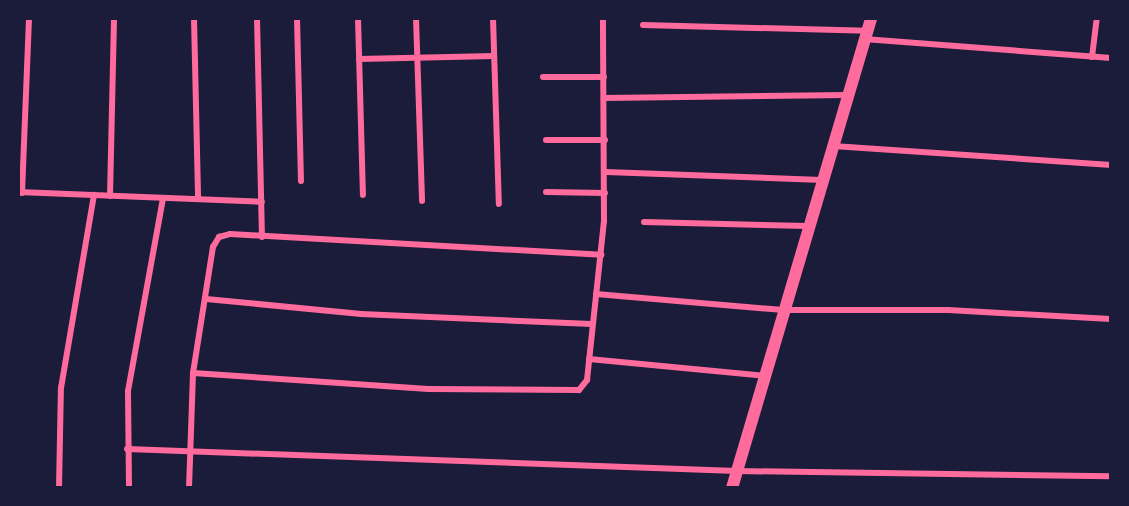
<!DOCTYPE html>
<html>
<head>
<meta charset="utf-8">
<style>
	body { margin:0 }
	#map { position:relative; width:1129px; height:506px; overflow:hidden; background:#1b1b3a; font-family:Ubuntu,sans-serif }
	div>[style] { position:absolute }
	.minor>* { height:6px; margin:-3px; padding:0 3px; transform-origin:3px; border-radius:3px; background:#ff6b9d }
	.secondary>* { height:12px; margin:-6px; padding:0 6px; transform-origin:6px; border-radius:6px; background:#ff6b9d }
	span { translate:-50% -50%; white-space:nowrap; text-align:center; line-height:1.15; -webkit-text-stroke:5px #1b1b3a; paint-order:stroke }
	.frame { position:absolute; inset:0; border:20px solid #1b1b3a; pointer-events:none }
</style>
</head>
<body>
<div id="map">
	<div class="minor">
		<div style="left:194px;top:18px;width:181px;rotate:88.7deg"></div>
		<div style="left:257px;top:18px;width:219px;rotate:88.7deg"></div>
		<div style="left:297px;top:18px;width:163px;rotate:88.6deg"></div>
		<div style="left:358px;top:18px;width:177px;rotate:88.4deg"></div>
		<div style="left:416px;top:18px;width:183px;rotate:88.1deg"></div>
		<div style="left:493px;top:18px;width:186px;rotate:88.2deg"></div>
		<div style="left:643px;top:25px;width:224px;rotate:1.5deg"></div>
		<div style="left:864px;top:39px;width:248px;rotate:4.4deg"></div>
		<div style="left:1092px;top:57px;width:39px;rotate:-83deg"></div>
		<div style="left:359px;top:59px;width:135px;rotate:-1.3deg"></div>
		<div style="left:543px;top:77px;width:61px"></div>
		<div style="left:604px;top:98px;width:244px;rotate:-0.7deg"></div>
		<div style="left:546px;top:140px;width:59px"></div>
		<div style="left:833px;top:146px;width:279px;rotate:3.9deg"></div>
		<div style="left:606px;top:172px;width:216px;rotate:2.1deg"></div>
		<div style="left:18px;top:192px;width:244px;rotate:2.3deg"></div>
		<div style="left:546px;top:192px;width:59px;rotate:1deg"></div>
		<div style="left:22px;top:193px;width:175px;rotate:-87.7deg"></div>
		<div style="left:110px;top:196px;width:178px;rotate:-88.7deg"></div>
		<div style="left:644px;top:222px;width:164px;rotate:1.4deg"></div>
		<div style="left:596px;top:294px;width:188px;rotate:4.9deg"></div>
		<div style="left:783px;top:310px;width:165px"></div>
		<div style="left:948px;top:310px;width:163px;rotate:3.2deg"></div>
		<div style="left:206px;top:299px;width:156px;rotate:5.5deg"></div>
		<div style="left:361px;top:314px;width:231px;rotate:2.5deg"></div>
		<div style="left:589px;top:359px;width:176px;rotate:5.5deg"></div>
		<div style="left:193px;top:373px;width:236px;rotate:3.9deg"></div>
		<div style="left:428px;top:389px;width:151px;rotate:0.4deg"></div>
		<div style="left:579px;top:390px;width:13px;rotate:-51deg"></div>
		<div style="left:587px;top:380px;width:160px;rotate:-83.9deg"></div>
		<div style="left:604px;top:221px;width:203px;rotate:-90.3deg"></div>
		<div style="left:127px;top:449px;width:610px;rotate:2.07deg"></div>
		<div style="left:737px;top:471px;width:374px;rotate:0.8deg"></div>
		<div style="left:59px;top:488px;width:100px;rotate:-88.9deg"></div>
		<div style="left:61px;top:388px;width:196px;rotate:-80.3deg"></div>
		<div style="left:129px;top:488px;width:97px;rotate:-90.6deg"></div>
		<div style="left:128px;top:391px;width:196px;rotate:-79.7deg"></div>
		<div style="left:189px;top:488px;width:115px;rotate:-88deg"></div>
		<div style="left:193px;top:373px;width:128px;rotate:-81deg"></div>
		<div style="left:213px;top:247px;width:12px;rotate:-59deg"></div>
		<div style="left:219px;top:237px;width:11px;rotate:-15deg"></div>
		<div style="left:230px;top:234px;width:372px;rotate:3.2deg"></div>
	</div>
	<div class="secondary">
		<div style="left:732px;top:488px;width:490px;rotate:-73.5deg"></div>
	</div>
	<div class="frame"></div>
</div>
</body>
</html>
